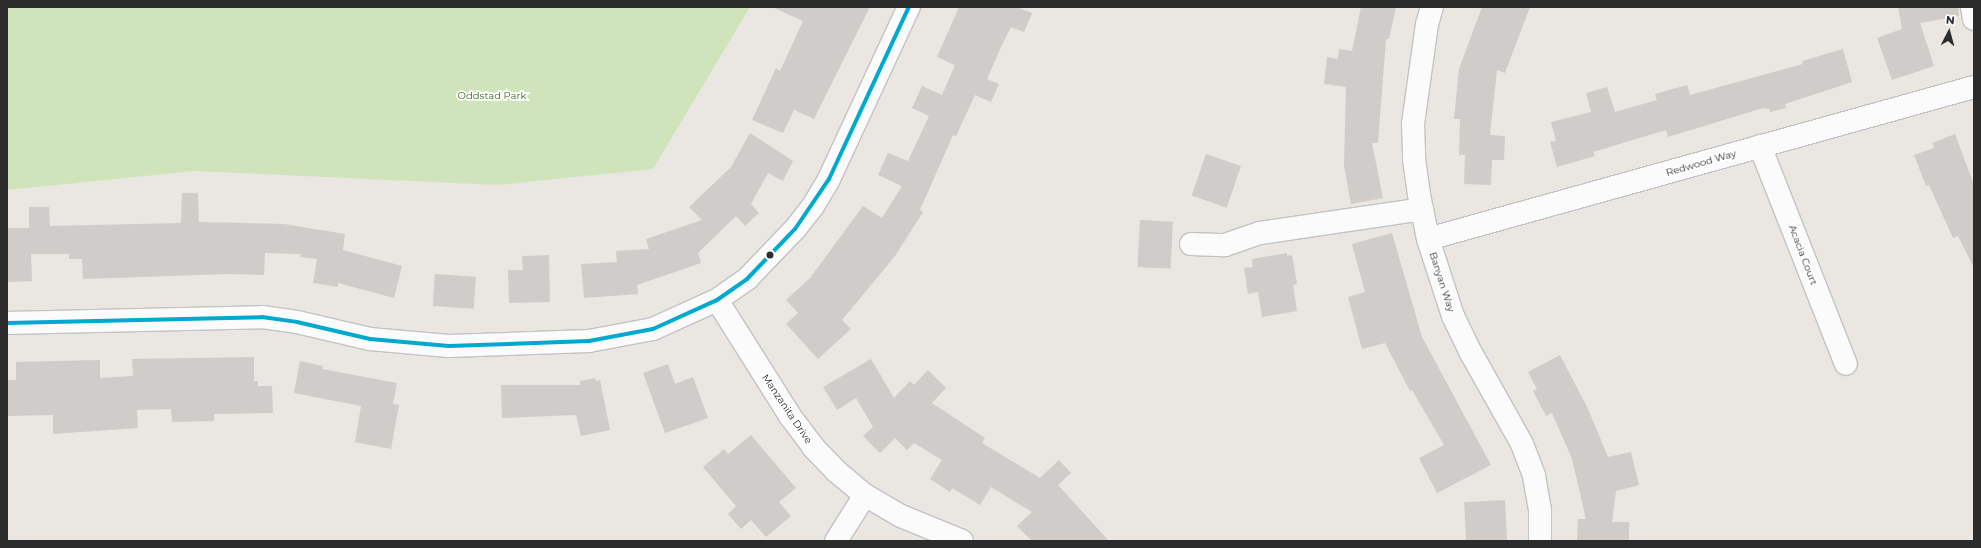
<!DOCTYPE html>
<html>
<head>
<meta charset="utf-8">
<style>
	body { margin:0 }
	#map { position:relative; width:1981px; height:548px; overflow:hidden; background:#eae6e2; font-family:Montserrat,sans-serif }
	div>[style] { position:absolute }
	.green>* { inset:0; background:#d0e4bc }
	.building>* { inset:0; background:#cfccc9; transform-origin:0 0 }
	.roads { filter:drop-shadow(1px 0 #c3c3c3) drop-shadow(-1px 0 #c3c3c3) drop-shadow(0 1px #c3c3c3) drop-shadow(0 -1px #c3c3c3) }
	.minor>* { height:22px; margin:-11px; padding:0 11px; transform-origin:11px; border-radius:11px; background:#fcfbfb }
	.bus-1>* { height:4px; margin:-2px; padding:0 2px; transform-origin:2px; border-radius:2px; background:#00a9ce }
	.dots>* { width:11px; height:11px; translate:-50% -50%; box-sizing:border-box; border:2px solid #fff; border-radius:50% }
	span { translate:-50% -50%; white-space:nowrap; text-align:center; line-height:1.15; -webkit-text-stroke:3.5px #fff; paint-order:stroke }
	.park-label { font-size:10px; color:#336a1b }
	.street-label { font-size:10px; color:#2c2c2c }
	.frame { position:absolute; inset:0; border:8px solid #2c2c2c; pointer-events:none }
	.north { position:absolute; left:1929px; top:12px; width:40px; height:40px; -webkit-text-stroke:3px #fff; paint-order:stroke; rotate:6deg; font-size:11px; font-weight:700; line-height:16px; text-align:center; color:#2c2c2c }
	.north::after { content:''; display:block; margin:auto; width:14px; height:18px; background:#2c2c2c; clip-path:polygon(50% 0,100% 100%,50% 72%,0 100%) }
</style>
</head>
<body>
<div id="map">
	<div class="green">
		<div style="clip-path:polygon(7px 7px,750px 7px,653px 169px,498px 185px,195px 171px,7px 190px)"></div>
	</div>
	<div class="building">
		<div style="clip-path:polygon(772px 7px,870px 7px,814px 119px,794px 110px,783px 133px,752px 120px,776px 68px,780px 71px,803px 21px)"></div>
		<div style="clip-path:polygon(959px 7px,1016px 7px,1032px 13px,1024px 32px,1011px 27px,1002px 45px,987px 79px,999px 84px,991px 102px,975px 95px,956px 136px,953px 135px,920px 210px,923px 212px,895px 256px,842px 320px,851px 329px,818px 359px,786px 324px,798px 313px,786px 300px,810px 278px,863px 206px,882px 218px,902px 186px,878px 175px,888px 153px,908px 161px,929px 116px,912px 108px,922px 86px,942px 95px,955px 65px,937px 57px)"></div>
		<div style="clip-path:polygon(1361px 7px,1396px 7px,1389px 39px,1386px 39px,1378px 143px,1372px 143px,1383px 198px,1351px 204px,1344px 166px,1346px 87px,1324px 84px,1327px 57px,1338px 59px,1339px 49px,1352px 51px)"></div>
		<div style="clip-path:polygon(1482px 7px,1530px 7px,1505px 73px,1497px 70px,1490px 135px,1505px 136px,1504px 160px,1492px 160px,1491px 185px,1464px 184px,1465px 155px,1459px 155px,1460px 119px,1454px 119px,1459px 69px)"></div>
		<div style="clip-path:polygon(1898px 7px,1958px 7px,1959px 16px,1920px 23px,1934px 66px,1892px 80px,1877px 38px,1902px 29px)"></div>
		<div style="clip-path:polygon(1843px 49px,1852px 82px,1785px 104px,1786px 108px,1770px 112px,1769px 109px,1763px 108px,1668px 137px,1666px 130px,1593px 152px,1595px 156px,1557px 167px,1550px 142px,1556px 141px,1551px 122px,1591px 112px,1586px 93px,1607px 87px,1615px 112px,1657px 100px,1655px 94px,1687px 85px,1690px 95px,1803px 64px,1802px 61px)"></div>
		<div style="clip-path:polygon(750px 133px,793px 161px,783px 181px,768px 173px,751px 204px,759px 213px,745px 226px,736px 216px,698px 253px,701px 263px,637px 285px,638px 294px,584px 298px,581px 264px,617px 262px,616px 251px,649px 249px,646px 239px,702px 220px,689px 207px,731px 167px)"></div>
		<div style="clip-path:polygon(1955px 134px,1974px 185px,1974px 268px,1958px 236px,1953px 238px,1929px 185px,1926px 186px,1914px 155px,1934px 148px,1932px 143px)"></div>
		<div style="left:1206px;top:154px;width:37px;height:44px;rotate:19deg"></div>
		<div style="clip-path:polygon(182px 193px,198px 193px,199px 222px,284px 224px,345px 234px,343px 250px,402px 266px,394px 298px,338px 283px,338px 287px,313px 283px,317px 259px,300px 257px,301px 254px,265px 253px,264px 275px,227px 274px,83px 279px,82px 259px,69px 259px,69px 254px,31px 254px,32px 281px,7px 282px,7px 228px,29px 228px,29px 207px,49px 207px,50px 226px,181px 223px)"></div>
		<div style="left:1140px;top:220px;width:33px;height:47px;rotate:3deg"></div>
		<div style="clip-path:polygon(1392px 233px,1422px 337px,1491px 465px,1437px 493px,1419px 458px,1444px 445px,1412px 390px,1410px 391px,1385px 343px,1362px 349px,1348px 297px,1365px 292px,1352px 244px)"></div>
		<div style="clip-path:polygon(1287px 253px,1287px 256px,1292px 255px,1297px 284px,1293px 285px,1297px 311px,1262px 317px,1258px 292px,1248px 294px,1244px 268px,1253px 267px,1252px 259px)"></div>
		<div style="clip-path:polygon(549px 255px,550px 302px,509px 303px,508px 270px,523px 270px,522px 256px)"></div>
		<div style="left:435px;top:274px;width:41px;height:32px;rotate:4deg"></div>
		<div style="clip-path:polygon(1560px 355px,1588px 409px,1608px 457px,1631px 452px,1639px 485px,1616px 491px,1612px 522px,1629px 522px,1629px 541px,1577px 541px,1578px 519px,1586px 519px,1572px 459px,1552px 413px,1546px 416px,1533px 391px,1537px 389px,1528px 372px)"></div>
		<div style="clip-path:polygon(254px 357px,254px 381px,258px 381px,258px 386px,272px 386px,273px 413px,214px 414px,214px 421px,172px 422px,171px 409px,137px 410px,138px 428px,53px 434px,53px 415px,7px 416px,7px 380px,16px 380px,16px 362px,100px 360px,100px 378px,133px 376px,132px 359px)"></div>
		<div style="clip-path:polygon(871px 359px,894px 398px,910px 381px,914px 385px,928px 370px,946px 388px,932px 403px,985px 438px,982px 443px,1040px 478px,1059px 460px,1071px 473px,1058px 485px,1109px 541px,1032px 541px,1017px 526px,1032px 512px,991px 487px,980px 505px,952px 488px,950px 492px,930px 479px,942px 460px,914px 443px,907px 450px,895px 438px,880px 453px,863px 436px,873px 427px,856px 398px,837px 410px,823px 387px)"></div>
		<div style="clip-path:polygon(300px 361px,323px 366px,322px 369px,397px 383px,393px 404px,399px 405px,391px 449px,355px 442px,361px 406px,294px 393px)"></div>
		<div style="clip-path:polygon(668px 364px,675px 384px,693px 377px,708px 418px,665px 433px,643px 373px)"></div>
		<div style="clip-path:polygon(595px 378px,596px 381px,600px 380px,610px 430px,581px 436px,576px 415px,502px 418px,501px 385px,580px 385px,580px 381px)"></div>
		<div style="clip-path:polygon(751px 435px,796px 488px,779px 502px,791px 516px,766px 537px,751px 520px,741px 529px,728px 514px,736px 506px,703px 467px,724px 449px,728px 454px)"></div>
		<div style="left:1505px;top:500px;width:41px;height:41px;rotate:87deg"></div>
	</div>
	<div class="roads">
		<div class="minor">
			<div style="left:1432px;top:7px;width:18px;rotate:106deg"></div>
			<div style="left:1427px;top:24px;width:101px;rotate:98deg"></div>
			<div style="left:1413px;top:124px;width:35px;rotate:88deg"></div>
			<div style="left:1414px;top:159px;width:36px;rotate:82deg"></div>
			<div style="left:1419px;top:195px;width:45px;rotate:78.4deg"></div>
			<div style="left:1428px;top:239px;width:81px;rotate:72deg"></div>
			<div style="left:1453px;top:316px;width:41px;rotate:64.1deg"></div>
			<div style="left:1471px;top:353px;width:104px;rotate:60.7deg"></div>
			<div style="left:1522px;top:444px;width:34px;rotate:69deg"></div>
			<div style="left:1534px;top:476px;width:35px;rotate:80deg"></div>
			<div style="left:1540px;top:510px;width:31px;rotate:90deg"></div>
			<div style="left:1972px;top:7px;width:12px;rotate:81deg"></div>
			<div style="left:1760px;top:146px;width:234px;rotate:68.5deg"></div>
			<div style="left:1428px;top:239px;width:567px;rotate:-15.56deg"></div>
			<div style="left:1191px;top:244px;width:34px;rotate:2deg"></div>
			<div style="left:1225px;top:245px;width:37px;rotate:-19deg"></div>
			<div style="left:1260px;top:233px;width:164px;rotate:-8.4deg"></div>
			<div style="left:717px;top:300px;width:137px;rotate:57.8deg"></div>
			<div style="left:790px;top:416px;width:39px;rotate:53deg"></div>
			<div style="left:813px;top:447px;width:33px;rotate:46deg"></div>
			<div style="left:836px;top:471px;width:38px;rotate:40deg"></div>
			<div style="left:865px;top:495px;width:42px;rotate:30.3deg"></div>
			<div style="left:901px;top:516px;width:66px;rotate:22.3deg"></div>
			<div style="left:7px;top:323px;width:255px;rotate:-1.3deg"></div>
			<div style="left:262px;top:317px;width:35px;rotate:8deg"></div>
			<div style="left:297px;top:322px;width:75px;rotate:13.1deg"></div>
			<div style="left:370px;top:339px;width:79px;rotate:5.1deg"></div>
			<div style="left:449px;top:346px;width:140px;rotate:-2deg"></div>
			<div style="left:589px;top:341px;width:65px;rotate:-10.6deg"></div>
			<div style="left:653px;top:329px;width:70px;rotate:-24.4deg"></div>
			<div style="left:717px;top:300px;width:37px;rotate:-35deg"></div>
			<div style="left:747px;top:279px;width:69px;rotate:-46.2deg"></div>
			<div style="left:795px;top:229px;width:29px;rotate:-52deg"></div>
			<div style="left:813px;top:206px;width:31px;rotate:-59deg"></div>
			<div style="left:829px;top:179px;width:190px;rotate:-65.1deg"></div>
			<div style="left:836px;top:541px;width:54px;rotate:-57.8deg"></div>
		</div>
	</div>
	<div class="bus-1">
		<div style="left:7px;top:323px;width:255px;rotate:-1.3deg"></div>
		<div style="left:262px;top:317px;width:35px;rotate:8deg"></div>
		<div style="left:297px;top:322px;width:75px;rotate:13.1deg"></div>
		<div style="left:370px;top:339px;width:79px;rotate:5.1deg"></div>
		<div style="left:449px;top:346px;width:140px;rotate:-2deg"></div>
		<div style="left:589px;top:341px;width:65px;rotate:-10.6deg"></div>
		<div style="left:653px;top:329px;width:70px;rotate:-24.4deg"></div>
		<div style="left:717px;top:300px;width:37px;rotate:-35deg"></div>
		<div style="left:747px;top:279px;width:69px;rotate:-46.2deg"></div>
		<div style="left:795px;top:229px;width:60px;rotate:-55.8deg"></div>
		<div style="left:829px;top:179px;width:190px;rotate:-65.1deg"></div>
	</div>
	<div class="dots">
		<div style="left:770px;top:255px;background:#2c2c2c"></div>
	</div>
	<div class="park-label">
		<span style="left:492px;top:96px">Oddstad Park</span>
	</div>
	<div class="street-label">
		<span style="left:1701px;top:163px;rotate:-16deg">Redwood Way</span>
		<span style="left:1803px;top:255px;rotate:69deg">Acacia Court</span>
		<span style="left:1442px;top:282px;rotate:72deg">Banyan Way</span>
		<span style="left:787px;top:409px;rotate:56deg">Manzanita Drive</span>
	</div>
	<div class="frame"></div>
	<div class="north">N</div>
</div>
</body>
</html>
